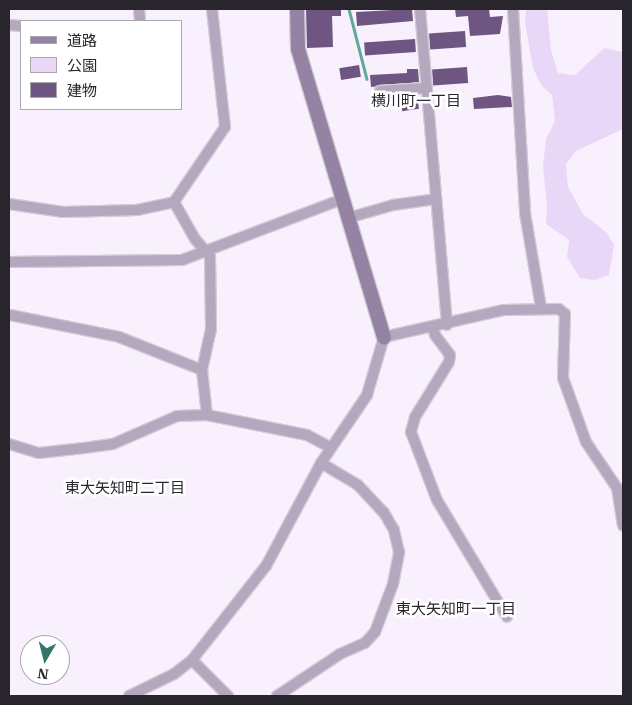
<!DOCTYPE html>
<html>
<head>
<meta charset="utf-8">
<style>
	body { margin:0 }
	#map { position:relative; width:632px; height:705px; overflow:hidden; background:#f8f1fd; font-family:"IBM Plex Serif","Noto Sans JP",serif }
	div>[style] { position:absolute }
	.green>* { inset:0; background:#e9d7f7 }
	.stream>* { height:2.5px; margin:-1.25px; padding:0 1.25px; transform-origin:1.25px; border-radius:1.25px; background:#61a79a }
	.building>* { inset:0; background:#6f5581; transform-origin:0 0 }
	.roads { filter:drop-shadow(1px 0 #d3ccd7) drop-shadow(-1px 0 #d3ccd7) drop-shadow(0 1px #d3ccd7) drop-shadow(0 -1px #d3ccd7) }
	.street>* { height:10px; margin:-5px; padding:0 5px; transform-origin:5px; border-radius:5px; background:#b4a8be }
	.secondary>* { height:14px; margin:-7px; padding:0 7px; transform-origin:7px; border-radius:7px; background:#9583a3 }
	span { translate:-50% -50%; white-space:nowrap; text-align:center; line-height:1.15; -webkit-text-stroke:5px #fff; paint-order:stroke }
	.neighbourhood-label { font-size:15px; color:#29252c }
	.frame { position:absolute; inset:0; border:10px solid #29252c; pointer-events:none }
	.legend { position:absolute; left:20px; top:20px; width:162px; height:90px; box-sizing:border-box; background:#fff; border:1px solid #a9a8ab; margin:0; padding:6px 9px; list-style:none; font-size:15px; color:#29252c }
	.legend li { display:flex; align-items:center; gap:10px; height:25px }
	.legend b { width:25px; border:1px solid #a9a8ab }
	.north { position:absolute; left:20px; top:635px; width:50px; height:50px; box-sizing:border-box; background:#fff; border:1px solid #a9a8ab; border-radius:50%; rotate:188deg; font-size:14px; font-weight:700; line-height:20px; text-align:center; color:#29252c }
	.north::after { content:''; display:block; margin:auto; width:18px; height:22px; background:#32776b; clip-path:polygon(50% 0,100% 100%,50% 72%,0 100%) }
</style>
</head>
<body>
<div id="map">
	<div class="green">
		<div style="clip-path:polygon(526px 9px,547px 9px,551px 50px,558px 73px,575px 75px,604px 48px,623px 52px,623px 129px,576px 151px,566px 164px,568px 187px,583px 214px,607px 233px,614px 245px,609px 275px,595px 280px,580px 278px,567px 257px,569px 240px,546px 224px,547px 207px,543px 166px,546px 139px,555px 121px,552px 95px,541px 85px,533px 68px,525px 23px)"></div>
	</div>
	<div class="stream">
		<div style="left:349px;top:9px;width:72px;rotate:75.6deg"></div>
	</div>
	<div class="building">
		<div style="clip-path:polygon(306px 9px,341px 9px,341px 16px,332px 16px,333px 47px,307px 48px)"></div>
		<div style="clip-path:polygon(412px 9px,413px 21px,357px 26px,356px 12px)"></div>
		<div style="clip-path:polygon(455px 9px,489px 9px,490px 17px,503px 16px,500px 34px,470px 36px,468px 16px,456px 17px)"></div>
		<div style="left:465px;top:31px;width:16px;height:36px;rotate:86deg"></div>
		<div style="left:415px;top:39px;width:13px;height:51px;rotate:86deg"></div>
		<div style="left:359px;top:65px;width:12px;height:20px;rotate:81deg"></div>
		<div style="left:467px;top:67px;width:16px;height:35px;rotate:86deg"></div>
		<div style="clip-path:polygon(407px 69px,418px 69px,419px 82px,371px 87px,370px 75px,407px 73px)"></div>
		<div style="left:417px;top:95px;width:14px;height:17px;rotate:82deg"></div>
		<div style="clip-path:polygon(498px 95px,511px 97px,512px 107px,474px 109px,473px 98px)"></div>
	</div>
	<div class="roads">
		<div class="street">
			<div style="left:139px;top:9px;width:12px;rotate:85deg"></div>
			<div style="left:420px;top:9px;width:317px;rotate:85.1deg"></div>
			<div style="left:513px;top:9px;width:204px;rotate:86.6deg"></div>
			<div style="left:525px;top:213px;width:96px;rotate:80.4deg"></div>
			<div style="left:9px;top:25px;width:12px;rotate:5deg"></div>
			<div style="left:380px;top:91px;width:46px;rotate:-3.7deg"></div>
			<div style="left:174px;top:202px;width:91px;rotate:-55.8deg"></div>
			<div style="left:225px;top:127px;width:119px;rotate:-96.3deg"></div>
			<div style="left:9px;top:204px;width:55px;rotate:8.4deg"></div>
			<div style="left:63px;top:212px;width:74px;rotate:-1.5deg"></div>
			<div style="left:137px;top:210px;width:38px;rotate:-12deg"></div>
			<div style="left:174px;top:202px;width:43px;rotate:60.4deg"></div>
			<div style="left:195px;top:239px;width:23px;rotate:49deg"></div>
			<div style="left:210px;top:256px;width:73px;rotate:89.2deg"></div>
			<div style="left:211px;top:329px;width:42px;rotate:102.4deg"></div>
			<div style="left:202px;top:370px;width:45px;rotate:83.7deg"></div>
			<div style="left:348px;top:218px;width:47px;rotate:-16.1deg"></div>
			<div style="left:393px;top:205px;width:43px;rotate:-7.9deg"></div>
			<div style="left:9px;top:262px;width:173px;rotate:-0.7deg"></div>
			<div style="left:182px;top:260px;width:172px;rotate:-20.8deg"></div>
			<div style="left:10px;top:315px;width:111px;rotate:11.4deg"></div>
			<div style="left:119px;top:337px;width:89px;rotate:21.7deg"></div>
			<div style="left:433px;top:327px;width:8px;rotate:76deg"></div>
			<div style="left:435px;top:335px;width:25px;rotate:53deg"></div>
			<div style="left:450px;top:355px;width:7px;rotate:98deg"></div>
			<div style="left:449px;top:362px;width:65px;rotate:121.7deg"></div>
			<div style="left:415px;top:417px;width:16px;rotate:105deg"></div>
			<div style="left:411px;top:432px;width:73px;rotate:69.1deg"></div>
			<div style="left:437px;top:500px;width:136px;rotate:59.1deg"></div>
			<div style="left:9px;top:444px;width:31px;rotate:17deg"></div>
			<div style="left:39px;top:453px;width:45px;rotate:-6.3deg"></div>
			<div style="left:84px;top:448px;width:29px;rotate:-8deg"></div>
			<div style="left:113px;top:444px;width:70px;rotate:-23.6deg"></div>
			<div style="left:177px;top:416px;width:30px;rotate:-2deg"></div>
			<div style="left:207px;top:415px;width:102px;rotate:11.3deg"></div>
			<div style="left:307px;top:435px;width:27px;rotate:28deg"></div>
			<div style="left:192px;top:660px;width:51px;rotate:45deg"></div>
			<div style="left:129px;top:696px;width:50px;rotate:-26.1deg"></div>
			<div style="left:174px;top:674px;width:23px;rotate:-38deg"></div>
			<div style="left:192px;top:660px;width:120px;rotate:-51.8deg"></div>
			<div style="left:266px;top:566px;width:117px;rotate:-61.9deg"></div>
			<div style="left:321px;top:463px;width:82px;rotate:-55.9deg"></div>
			<div style="left:367px;top:395px;width:60px;rotate:-73.7deg"></div>
			<div style="left:384px;top:337px;width:123px;rotate:-12.7deg"></div>
			<div style="left:504px;top:310px;width:55px;rotate:-1deg"></div>
			<div style="left:559px;top:309px;width:8px;rotate:40deg"></div>
			<div style="left:565px;top:314px;width:64px;rotate:91.8deg"></div>
			<div style="left:563px;top:378px;width:68px;rotate:70.2deg"></div>
			<div style="left:586px;top:442px;width:55px;rotate:56deg"></div>
			<div style="left:617px;top:488px;width:38px;rotate:81deg"></div>
			<div style="left:277px;top:696px;width:76px;rotate:-33.7deg"></div>
			<div style="left:340px;top:654px;width:27px;rotate:-24deg"></div>
			<div style="left:365px;top:643px;width:15px;rotate:-48deg"></div>
			<div style="left:375px;top:632px;width:51px;rotate:-69.4deg"></div>
			<div style="left:393px;top:584px;width:33px;rotate:-79deg"></div>
			<div style="left:399px;top:552px;width:23px;rotate:-103deg"></div>
			<div style="left:394px;top:530px;width:20px;rotate:-120deg"></div>
			<div style="left:384px;top:513px;width:38px;rotate:-133deg"></div>
			<div style="left:358px;top:485px;width:43px;rotate:-149.3deg"></div>
		</div>
		<div class="secondary">
			<div style="left:297px;top:9px;width:40px;rotate:88.6deg"></div>
			<div style="left:298px;top:49px;width:301px;rotate:73.4deg"></div>
		</div>
	</div>
	<div class="neighbourhood-label">
		<span style="left:416px;top:101px">横川町一丁目</span>
		<span style="left:125px;top:488px">東大矢知町二丁目</span>
		<span style="left:456px;top:609px">東大矢知町一丁目</span>
	</div>
	<div class="frame"></div>
	<ul class="legend">
	<li><b style="height:6px;background:#9583a3"></b>道路</li>
	<li><b style="height:14px;background:#e9d7f7"></b>公園</li>
	<li><b style="height:14px;background:#6f5581"></b>建物</li>
	</ul>
	<div class="north">N</div>
</div>
</body>
</html>
